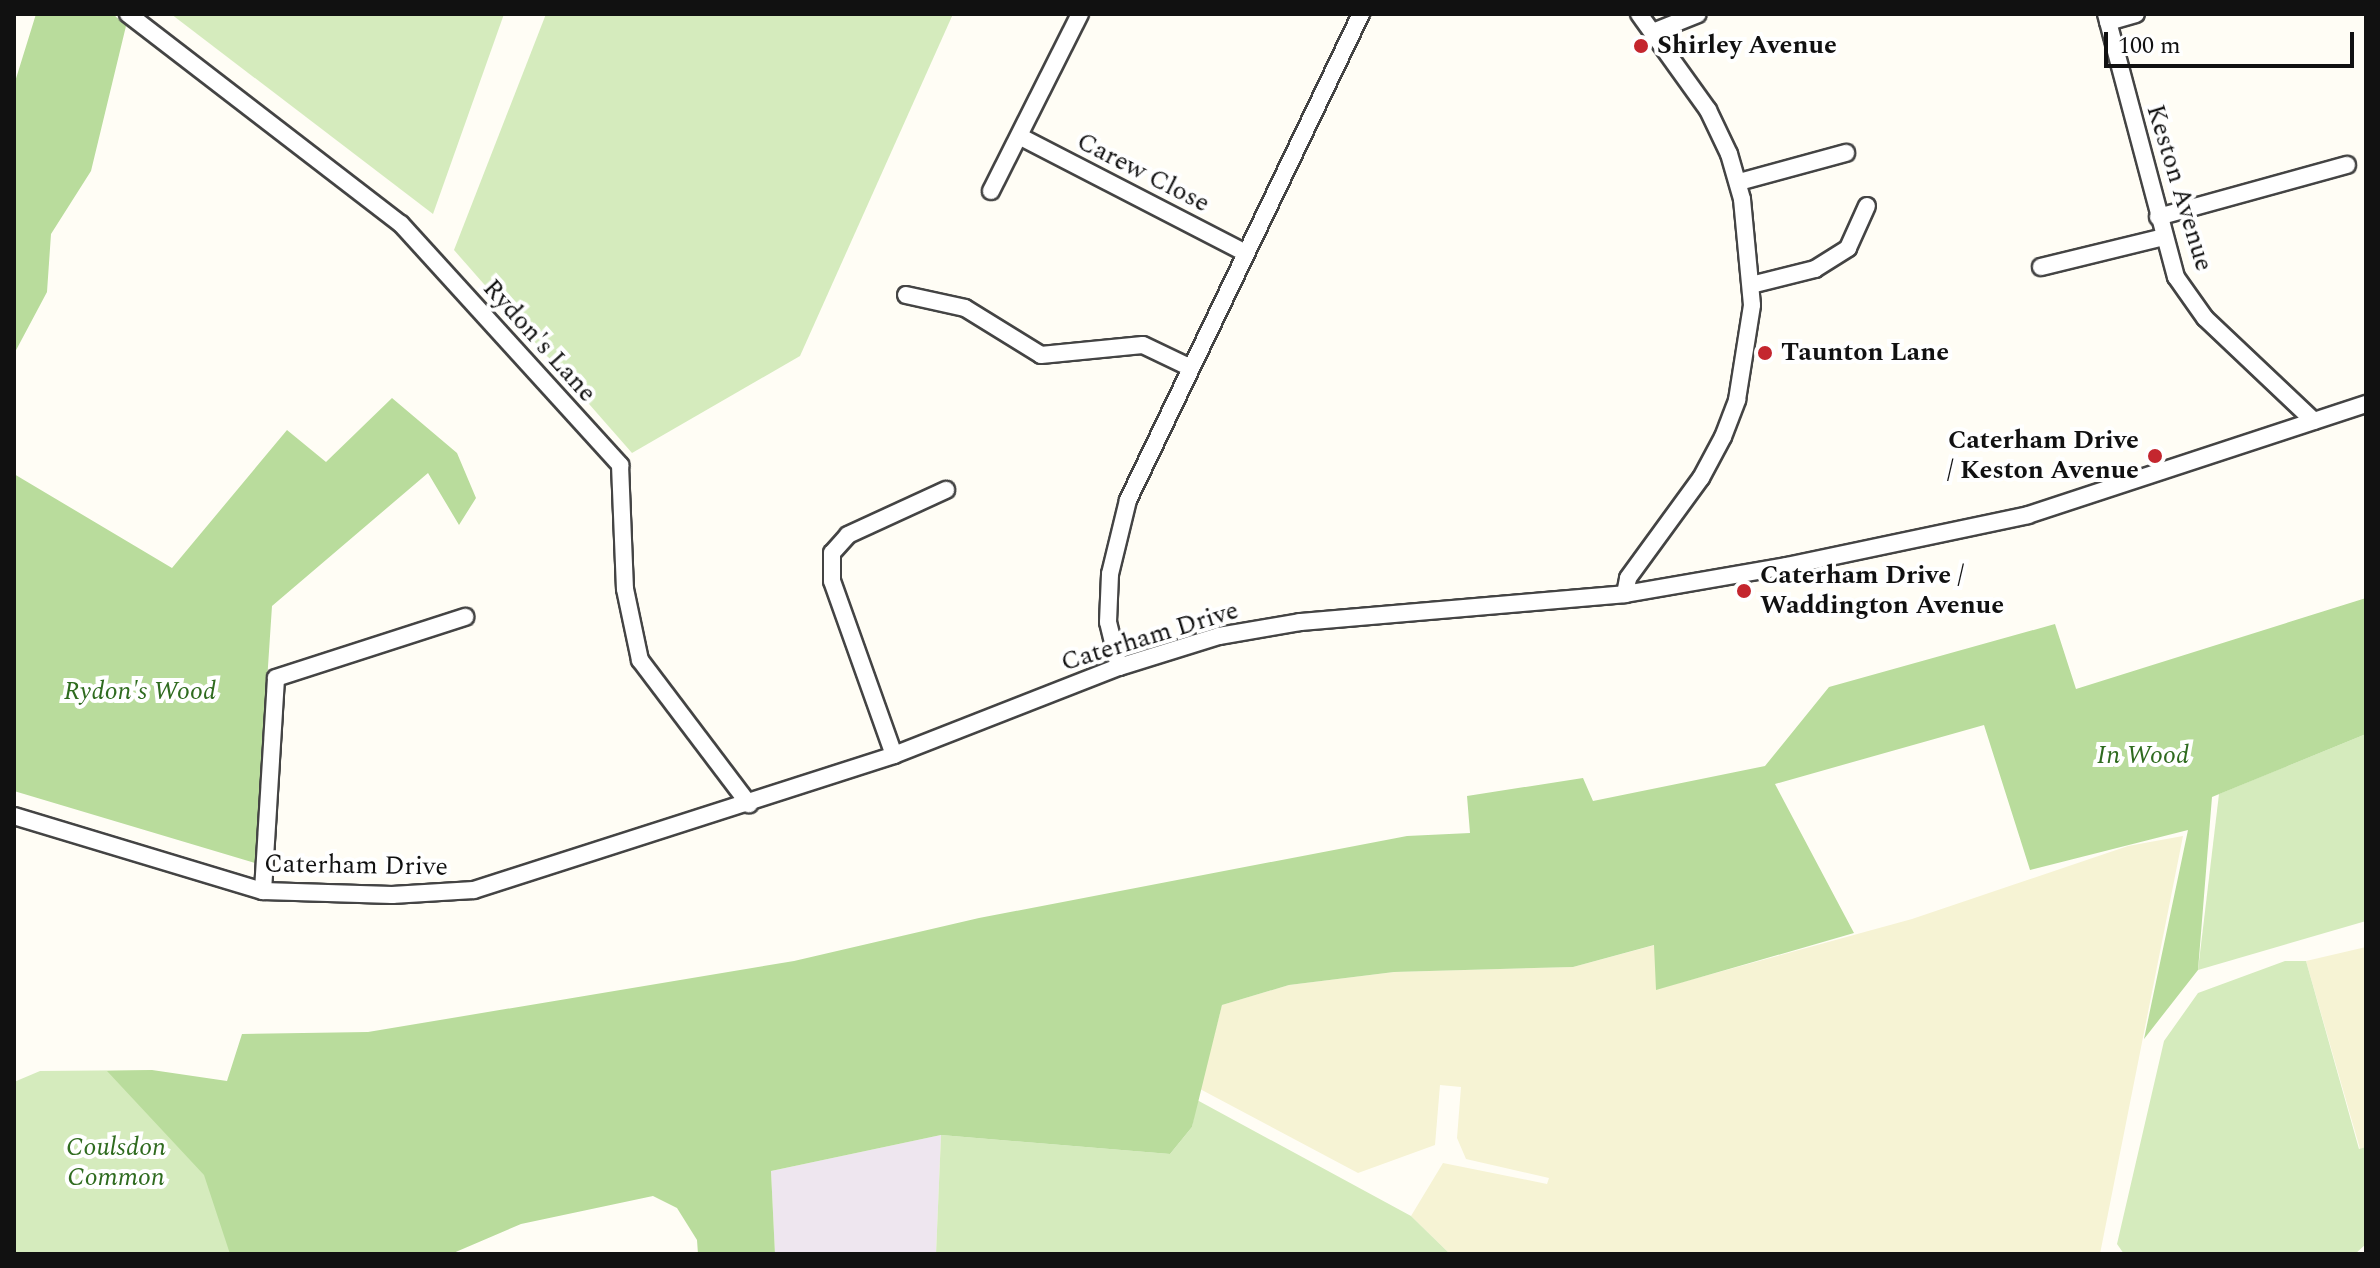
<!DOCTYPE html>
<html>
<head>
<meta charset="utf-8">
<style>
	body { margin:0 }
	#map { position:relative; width:2380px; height:1268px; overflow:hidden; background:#fffdf5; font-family:Spectral,serif }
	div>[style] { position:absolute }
	.industrial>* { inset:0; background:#eee6ef }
	.farmland>* { inset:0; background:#f6f3d4 }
	.green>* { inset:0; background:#d5ebbd }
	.forest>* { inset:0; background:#b9dc9c }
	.roads { filter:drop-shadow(2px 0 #444) drop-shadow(-2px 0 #444) drop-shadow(0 2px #444) drop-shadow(0 -2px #444) }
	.minor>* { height:16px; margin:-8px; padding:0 8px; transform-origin:8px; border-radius:8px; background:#fff }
	.dots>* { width:22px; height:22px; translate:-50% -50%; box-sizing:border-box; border:4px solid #fff; border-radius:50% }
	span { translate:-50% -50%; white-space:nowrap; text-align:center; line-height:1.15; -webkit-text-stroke:8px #fff; paint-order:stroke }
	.poi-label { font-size:26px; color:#111; font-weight:700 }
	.left { translate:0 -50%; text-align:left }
	.right { translate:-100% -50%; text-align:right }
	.street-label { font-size:26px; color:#111 }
	.park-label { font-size:26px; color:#2f6b1f; font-style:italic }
	.frame { position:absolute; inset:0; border:16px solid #111; pointer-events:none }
	.scale { position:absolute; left:2104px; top:32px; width:250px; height:36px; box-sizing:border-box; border:4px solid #111; border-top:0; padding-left:10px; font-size:24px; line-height:28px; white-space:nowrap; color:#111; -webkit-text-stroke:6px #fff; paint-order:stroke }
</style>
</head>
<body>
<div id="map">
	<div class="industrial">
		<div style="clip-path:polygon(941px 1135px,936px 1254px,775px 1254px,771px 1171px)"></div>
	</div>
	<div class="farmland">
		<div style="clip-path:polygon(2183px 836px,2100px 1254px,1450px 1254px,1411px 1216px,1443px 1163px,1547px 1184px,1549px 1178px,1466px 1159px,1457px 1138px,1461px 1087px,1440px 1085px,1435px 1145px,1358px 1173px,1200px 1089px,1222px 1005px,1289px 985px,1394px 972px,1573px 967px,1655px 945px,1657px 989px,1912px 919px,2128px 846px)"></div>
		<div style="clip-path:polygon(2366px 947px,2366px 1147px,2360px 1149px,2306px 961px)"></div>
	</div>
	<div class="green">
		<div style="clip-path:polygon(171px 14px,504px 14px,433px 214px)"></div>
		<div style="clip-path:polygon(546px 14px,953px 14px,800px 356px,632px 453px,454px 250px)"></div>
		<div style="clip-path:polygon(2366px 734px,2366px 921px,2198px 970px,2219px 794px)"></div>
		<div style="clip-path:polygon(2285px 961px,2306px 961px,2359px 1149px,2366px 1147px,2366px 1244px,2355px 1254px,2124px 1254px,2117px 1244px,2164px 1041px,2198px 993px)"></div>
		<div style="clip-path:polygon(152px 1070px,307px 1254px,14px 1254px,14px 1082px,40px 1071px)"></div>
		<div style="clip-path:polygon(1197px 1100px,1411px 1216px,1450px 1254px,936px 1254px,941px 1135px,1170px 1154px,1192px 1127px)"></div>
	</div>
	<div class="forest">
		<div style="clip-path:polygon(36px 14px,113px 14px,126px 26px,91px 171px,51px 234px,47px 292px,14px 354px,14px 85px)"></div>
		<div style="clip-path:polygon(392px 398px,457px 453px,476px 498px,459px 525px,428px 473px,272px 606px,255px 863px,14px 791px,14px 474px,172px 568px,287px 430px,326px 462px)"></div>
		<div style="clip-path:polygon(2366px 598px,2366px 734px,2212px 797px,2198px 970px,2144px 1039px,2188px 830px,2030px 870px,1984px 725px,1775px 784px,1854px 933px,1656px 990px,1654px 945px,1573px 967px,1394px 972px,1289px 985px,1222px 1005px,1192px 1127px,1170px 1154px,941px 1135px,771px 1171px,775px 1254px,698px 1254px,697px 1240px,677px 1208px,653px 1196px,521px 1224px,451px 1254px,230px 1254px,204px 1175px,107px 1071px,152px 1070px,227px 1081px,242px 1034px,368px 1032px,794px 961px,979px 918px,1407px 836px,1470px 833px,1467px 796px,1583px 778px,1593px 801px,1765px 766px,1829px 687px,2055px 624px,2076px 689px)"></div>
	</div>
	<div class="roads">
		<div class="minor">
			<div style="left:128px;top:14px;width:344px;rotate:37.6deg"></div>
			<div style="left:401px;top:224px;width:326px;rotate:47.7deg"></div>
			<div style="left:620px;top:465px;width:124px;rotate:87.7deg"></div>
			<div style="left:625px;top:589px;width:73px;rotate:78.1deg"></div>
			<div style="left:640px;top:660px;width:181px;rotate:52.9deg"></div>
			<div style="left:2106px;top:14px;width:272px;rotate:75.1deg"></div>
			<div style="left:2176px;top:277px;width:50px;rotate:54.7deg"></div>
			<div style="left:2205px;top:318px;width:150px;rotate:43.4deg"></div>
			<div style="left:2108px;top:22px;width:29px;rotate:-16deg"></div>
			<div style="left:1653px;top:32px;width:48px;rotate:-21.8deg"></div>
			<div style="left:1021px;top:137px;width:249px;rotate:27.3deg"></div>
			<div style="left:1739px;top:182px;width:111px;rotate:-15.2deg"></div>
			<div style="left:991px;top:191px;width:198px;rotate:-63.3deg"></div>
			<div style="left:2158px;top:217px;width:196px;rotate:-15.4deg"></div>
			<div style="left:2041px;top:267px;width:127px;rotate:-13.7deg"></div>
			<div style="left:1751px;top:285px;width:66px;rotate:-14deg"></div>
			<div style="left:1815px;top:269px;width:39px;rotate:-32deg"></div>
			<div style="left:1848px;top:248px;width:46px;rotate:-65.7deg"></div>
			<div style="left:906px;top:295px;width:60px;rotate:12.4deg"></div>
			<div style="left:965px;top:308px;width:89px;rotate:31.7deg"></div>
			<div style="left:1041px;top:355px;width:102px;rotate:-5.6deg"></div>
			<div style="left:1143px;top:345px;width:51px;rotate:25.6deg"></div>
			<div style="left:1625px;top:594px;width:16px;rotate:-79deg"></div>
			<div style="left:1628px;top:578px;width:124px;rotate:-53.9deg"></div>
			<div style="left:1701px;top:478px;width:47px;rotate:-61.8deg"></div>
			<div style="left:1723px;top:437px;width:40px;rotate:-69deg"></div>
			<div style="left:1737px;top:400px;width:96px;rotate:-81deg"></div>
			<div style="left:1752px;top:305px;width:106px;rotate:-95.4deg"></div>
			<div style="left:1742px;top:199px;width:47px;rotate:-106.1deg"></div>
			<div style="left:1729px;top:154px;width:49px;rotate:-115.5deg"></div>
			<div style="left:1708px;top:110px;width:118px;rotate:-125.7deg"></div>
			<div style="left:1119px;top:667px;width:46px;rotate:-103.7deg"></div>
			<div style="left:1108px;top:622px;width:48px;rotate:-87.6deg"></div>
			<div style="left:1110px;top:574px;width:76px;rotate:-76.3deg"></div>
			<div style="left:1128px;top:500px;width:539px;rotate:-64.39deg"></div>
			<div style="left:894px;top:755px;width:185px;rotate:-109.6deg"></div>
			<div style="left:832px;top:581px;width:28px;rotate:-90deg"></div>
			<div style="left:832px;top:553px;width:24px;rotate:-48deg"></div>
			<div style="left:848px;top:535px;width:108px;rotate:-24.7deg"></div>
			<div style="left:14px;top:816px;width:260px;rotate:16.8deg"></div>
			<div style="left:263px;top:891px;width:129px;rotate:1.8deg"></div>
			<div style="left:392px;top:895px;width:82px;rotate:-3.5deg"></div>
			<div style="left:474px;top:890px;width:441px;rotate:-17.8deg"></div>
			<div style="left:894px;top:755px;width:242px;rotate:-21.4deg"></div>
			<div style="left:1119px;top:667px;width:105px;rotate:-17.2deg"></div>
			<div style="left:1219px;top:636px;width:82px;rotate:-9.8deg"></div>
			<div style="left:1300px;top:622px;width:326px;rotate:-4.9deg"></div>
			<div style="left:1625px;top:594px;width:164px;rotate:-9.8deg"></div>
			<div style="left:1787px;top:566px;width:246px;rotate:-11.9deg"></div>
			<div style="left:2028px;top:515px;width:356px;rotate:-18.2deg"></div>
			<div style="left:263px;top:891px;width:213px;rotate:-86.5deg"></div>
			<div style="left:276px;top:678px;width:199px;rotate:-17.9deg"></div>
		</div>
	</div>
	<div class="dots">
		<div style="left:1641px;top:46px;background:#c4262e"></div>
		<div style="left:1765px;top:353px;background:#c4262e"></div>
		<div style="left:2155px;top:456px;background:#c4262e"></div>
		<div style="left:1744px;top:591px;background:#c4262e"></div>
	</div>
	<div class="poi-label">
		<span class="left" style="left:1657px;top:46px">Shirley Avenue</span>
		<span class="left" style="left:1781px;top:353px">Taunton Lane</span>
		<span class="right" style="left:2139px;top:456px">Caterham Drive<br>/ Keston Avenue</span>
		<span class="left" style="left:1760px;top:591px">Caterham Drive /<br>Waddington Avenue</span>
	</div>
	<div class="street-label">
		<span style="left:1143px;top:173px;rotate:27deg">Carew Close</span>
		<span style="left:2179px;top:188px;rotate:73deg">Keston Avenue</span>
		<span style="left:539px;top:341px;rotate:48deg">Rydon's Lane</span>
		<span style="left:1150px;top:637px;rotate:-17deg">Caterham Drive</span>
		<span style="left:356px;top:866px;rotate:1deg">Caterham Drive</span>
	</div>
	<div class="park-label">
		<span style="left:140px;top:692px">Rydon's Wood</span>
		<span style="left:2143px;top:756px">In Wood</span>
		<span style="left:116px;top:1163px">Coulsdon<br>Common</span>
	</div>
	<div class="frame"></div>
	<div class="scale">100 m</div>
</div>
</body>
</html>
